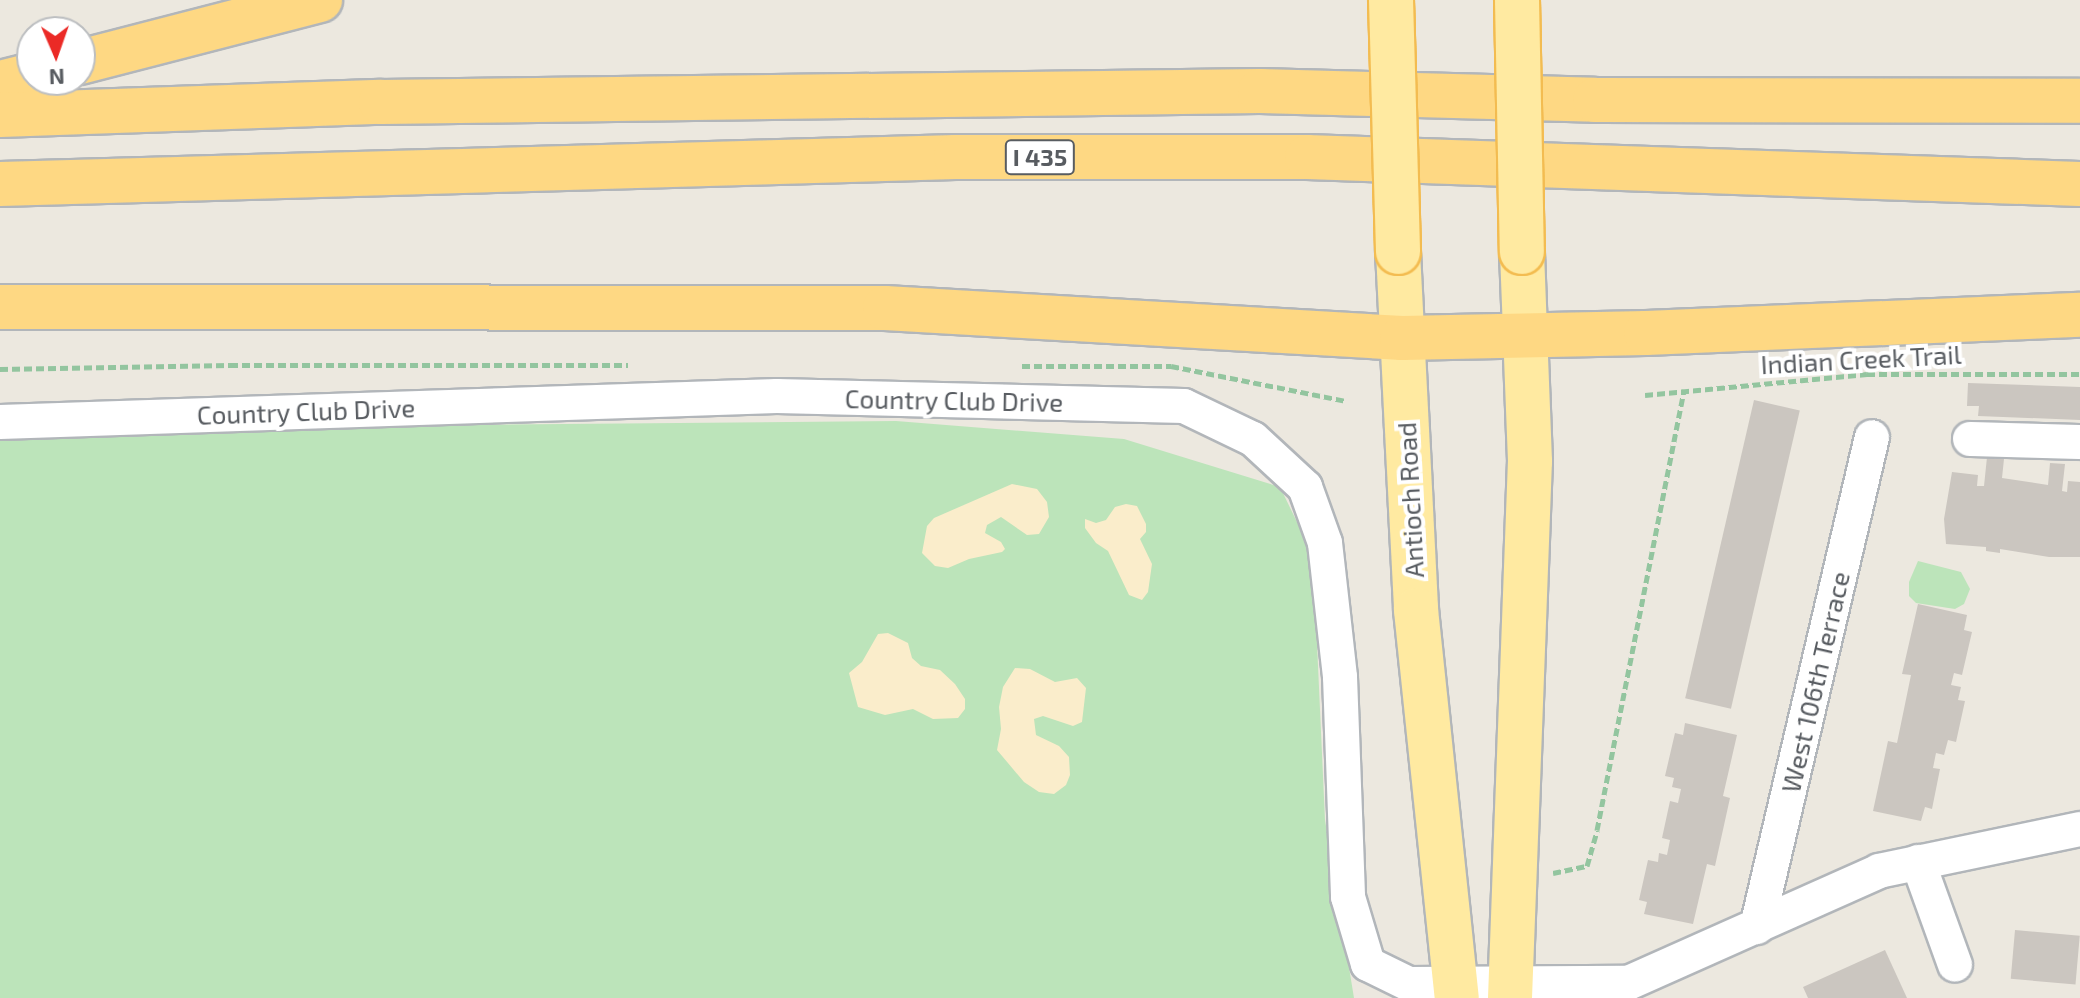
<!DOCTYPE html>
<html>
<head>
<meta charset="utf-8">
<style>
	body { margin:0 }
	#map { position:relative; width:2080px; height:998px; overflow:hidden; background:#ece8df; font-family:"Exo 2",sans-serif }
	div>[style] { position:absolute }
	.green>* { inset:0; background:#bce4ba }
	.sand>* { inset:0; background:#faedcb }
	.building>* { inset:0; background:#cbc6c0; transform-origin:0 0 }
	.path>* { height:5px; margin-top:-2.5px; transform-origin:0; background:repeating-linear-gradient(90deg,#93c59f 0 8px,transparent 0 12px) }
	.roads { filter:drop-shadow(2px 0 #b2b6ba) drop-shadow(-2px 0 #b2b6ba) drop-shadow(0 2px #b2b6ba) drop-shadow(0 -2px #b2b6ba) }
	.minor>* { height:34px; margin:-17px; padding:0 17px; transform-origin:17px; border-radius:17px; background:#fff }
	.major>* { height:44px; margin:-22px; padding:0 22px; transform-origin:22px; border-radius:22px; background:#ffeaa1 }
	.highway>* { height:44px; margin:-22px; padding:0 22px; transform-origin:22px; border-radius:22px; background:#fed883 }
	.bridges { filter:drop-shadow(2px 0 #f3bc51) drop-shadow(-2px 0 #f3bc51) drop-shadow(0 2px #f3bc51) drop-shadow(0 -2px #f3bc51) }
	.major-bridge>* { height:44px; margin:-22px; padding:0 22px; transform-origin:22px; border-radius:22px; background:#ffeaa1 }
	span { translate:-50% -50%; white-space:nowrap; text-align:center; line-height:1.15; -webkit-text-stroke:8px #fff; paint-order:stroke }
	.shield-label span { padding:2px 6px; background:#fff; border:2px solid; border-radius:6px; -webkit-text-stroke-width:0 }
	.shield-label { font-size:24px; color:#585c61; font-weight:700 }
	.street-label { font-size:26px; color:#585c61 }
	.north { position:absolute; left:16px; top:16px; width:80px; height:80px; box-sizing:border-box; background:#fff; border:2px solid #bcbec0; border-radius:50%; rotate:178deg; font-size:22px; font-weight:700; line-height:32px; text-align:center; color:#585c61 }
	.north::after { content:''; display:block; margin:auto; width:28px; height:36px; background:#eb2a26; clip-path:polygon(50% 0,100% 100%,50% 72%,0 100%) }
</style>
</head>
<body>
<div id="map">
	<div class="green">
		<div style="clip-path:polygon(896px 421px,1124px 439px,1280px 487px,1313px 555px,1325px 820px,1354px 998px,0 998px,0 440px,464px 425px)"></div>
		<div style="clip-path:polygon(1918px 561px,1961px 572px,1970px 589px,1964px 604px,1955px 609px,1916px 603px,1909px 596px,1909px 582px)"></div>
	</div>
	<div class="sand">
		<div style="clip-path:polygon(1012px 484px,1037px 489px,1047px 502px,1049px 517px,1039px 534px,1027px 535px,1001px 517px,987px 525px,985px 533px,1001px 542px,1005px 549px,1002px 552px,969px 559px,948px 568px,935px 566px,922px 553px,927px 526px,934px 518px)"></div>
		<div style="clip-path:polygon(1126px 504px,1137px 506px,1146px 524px,1146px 532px,1140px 539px,1152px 564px,1148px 592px,1142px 600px,1129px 595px,1108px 551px,1096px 543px,1085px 528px,1085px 519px,1096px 523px,1106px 520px,1115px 507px)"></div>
		<div style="clip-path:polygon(888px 633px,908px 643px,912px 658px,921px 666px,940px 670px,955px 684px,965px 699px,965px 709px,958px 718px,933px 719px,913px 709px,885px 715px,858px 707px,849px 673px,862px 662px,878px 634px)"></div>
		<div style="clip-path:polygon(1015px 668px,1030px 669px,1055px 682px,1077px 678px,1086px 688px,1082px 722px,1073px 726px,1043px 716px,1034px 719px,1036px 735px,1059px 746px,1069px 757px,1070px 775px,1066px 785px,1054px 794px,1039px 792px,1024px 782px,997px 750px,1001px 729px,999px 707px,1003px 687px)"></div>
	</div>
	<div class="building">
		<div style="clip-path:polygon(1968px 383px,2080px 387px,2080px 420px,1978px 416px,1979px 406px,1967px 406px)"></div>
		<div style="left:1754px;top:400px;width:47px;height:306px;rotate:13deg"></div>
		<div style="clip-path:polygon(1987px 457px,2004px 459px,2002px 478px,2048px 485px,2050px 463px,2065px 464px,2062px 491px,2067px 492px,2068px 481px,2080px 482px,2080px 557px,2049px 557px,2000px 549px,2000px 553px,1986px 551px,1986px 547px,1946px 544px,1944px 519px,1952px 472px,1978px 475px,1977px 486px,1984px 486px)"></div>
		<div style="clip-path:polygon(1918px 604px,1967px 615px,1964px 630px,1972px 632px,1962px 675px,1954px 673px,1951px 685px,1961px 687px,1958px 700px,1965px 701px,1956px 742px,1948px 740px,1944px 755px,1936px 753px,1933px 768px,1940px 769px,1932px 809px,1925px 807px,1921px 821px,1873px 811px,1888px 741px,1897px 743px,1911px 675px,1902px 674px)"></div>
		<div style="clip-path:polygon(1685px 723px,1737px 735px,1723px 796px,1730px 798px,1715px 866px,1707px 864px,1693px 924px,1644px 914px,1647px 902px,1639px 900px,1648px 860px,1658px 862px,1659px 853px,1667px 855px,1670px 840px,1662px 838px,1670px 801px,1678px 803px,1681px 789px,1672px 787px,1674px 778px,1665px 776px,1675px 733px,1683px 735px)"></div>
		<div style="left:2015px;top:930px;width:65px;height:49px;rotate:5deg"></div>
		<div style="clip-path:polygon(1885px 950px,1907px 998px,1808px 998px,1803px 987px)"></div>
	</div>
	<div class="path">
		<div style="left:1022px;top:366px;width:149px"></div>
		<div style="left:1171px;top:366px;width:178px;rotate:11.3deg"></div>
		<div style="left:0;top:369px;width:230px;rotate:-1deg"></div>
		<div style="left:230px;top:365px;width:398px"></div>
		<div style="left:1645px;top:395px;width:223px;rotate:-5.4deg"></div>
		<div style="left:1867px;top:374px;width:213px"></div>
		<div style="left:1553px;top:873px;width:35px;rotate:-12deg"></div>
		<div style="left:1587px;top:866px;width:37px;rotate:-74deg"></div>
		<div style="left:1597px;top:830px;width:449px;rotate:-78.8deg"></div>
	</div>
	<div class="roads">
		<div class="minor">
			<div style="left:0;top:422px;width:777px;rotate:-1.92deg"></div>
			<div style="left:777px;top:396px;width:407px;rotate:1.4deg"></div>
			<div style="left:1184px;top:406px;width:76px;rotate:25.6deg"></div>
			<div style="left:1253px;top:439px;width:71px;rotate:42.7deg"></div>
			<div style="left:1305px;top:487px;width:59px;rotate:70.3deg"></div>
			<div style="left:1325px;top:543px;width:135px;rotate:83.6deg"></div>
			<div style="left:1340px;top:677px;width:220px;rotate:87.9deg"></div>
			<div style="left:1348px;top:897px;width:70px;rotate:73.4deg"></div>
			<div style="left:1368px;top:964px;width:46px;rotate:26deg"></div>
			<div style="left:1409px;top:984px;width:219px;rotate:-0.3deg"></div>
			<div style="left:1628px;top:983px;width:275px;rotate:-24deg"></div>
			<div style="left:1879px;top:871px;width:205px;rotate:-11.8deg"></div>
			<div style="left:1970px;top:439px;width:110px;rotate:1.6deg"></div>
			<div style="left:1918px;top:862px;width:109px;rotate:70.2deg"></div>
			<div style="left:1757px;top:927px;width:503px;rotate:-76.79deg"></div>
		</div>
		<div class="major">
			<div style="left:1398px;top:252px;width:358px;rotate:87.1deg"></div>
			<div style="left:1416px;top:610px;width:390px;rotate:84deg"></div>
			<div style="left:1510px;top:998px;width:537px;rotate:-87.87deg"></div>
			<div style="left:1530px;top:461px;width:209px;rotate:-92.2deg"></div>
		</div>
		<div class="highway">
			<div style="left:80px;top:62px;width:248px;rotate:-14.5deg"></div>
			<div style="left:0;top:83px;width:33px;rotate:-14deg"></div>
			<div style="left:0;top:115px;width:381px;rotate:-2deg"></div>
			<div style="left:381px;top:102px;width:879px;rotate:-0.72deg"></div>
			<div style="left:1260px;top:91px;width:335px;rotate:1.5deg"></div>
			<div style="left:1595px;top:100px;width:485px;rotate:0.1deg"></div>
			<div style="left:0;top:184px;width:956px;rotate:-1.62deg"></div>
			<div style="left:956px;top:157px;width:351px"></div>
			<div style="left:1307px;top:157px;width:773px;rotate:2deg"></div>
			<div style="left:0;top:307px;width:885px;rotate:0.06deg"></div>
			<div style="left:885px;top:308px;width:518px;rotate:3.32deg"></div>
			<div style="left:1402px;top:338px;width:244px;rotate:-1.2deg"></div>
			<div style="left:1646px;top:333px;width:434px;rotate:-2.4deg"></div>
		</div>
	</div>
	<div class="bridges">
		<div class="major-bridge">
			<div style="left:1391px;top:0;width:252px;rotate:88.4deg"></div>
			<div style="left:1517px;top:0;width:252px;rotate:88.9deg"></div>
		</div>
	</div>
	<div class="shield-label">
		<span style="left:1040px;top:157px">I 435</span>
	</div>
	<div class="street-label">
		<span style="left:1861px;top:359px;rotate:-3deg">Indian Creek Trail</span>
		<span style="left:954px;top:400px;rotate:1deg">Country Club Drive</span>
		<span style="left:306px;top:411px;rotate:-2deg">Country Club Drive</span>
		<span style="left:1410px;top:500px;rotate:-93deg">Antioch Road</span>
		<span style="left:1815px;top:682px;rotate:-77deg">West 106th Terrace</span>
	</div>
	<div class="north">N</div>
</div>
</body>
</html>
